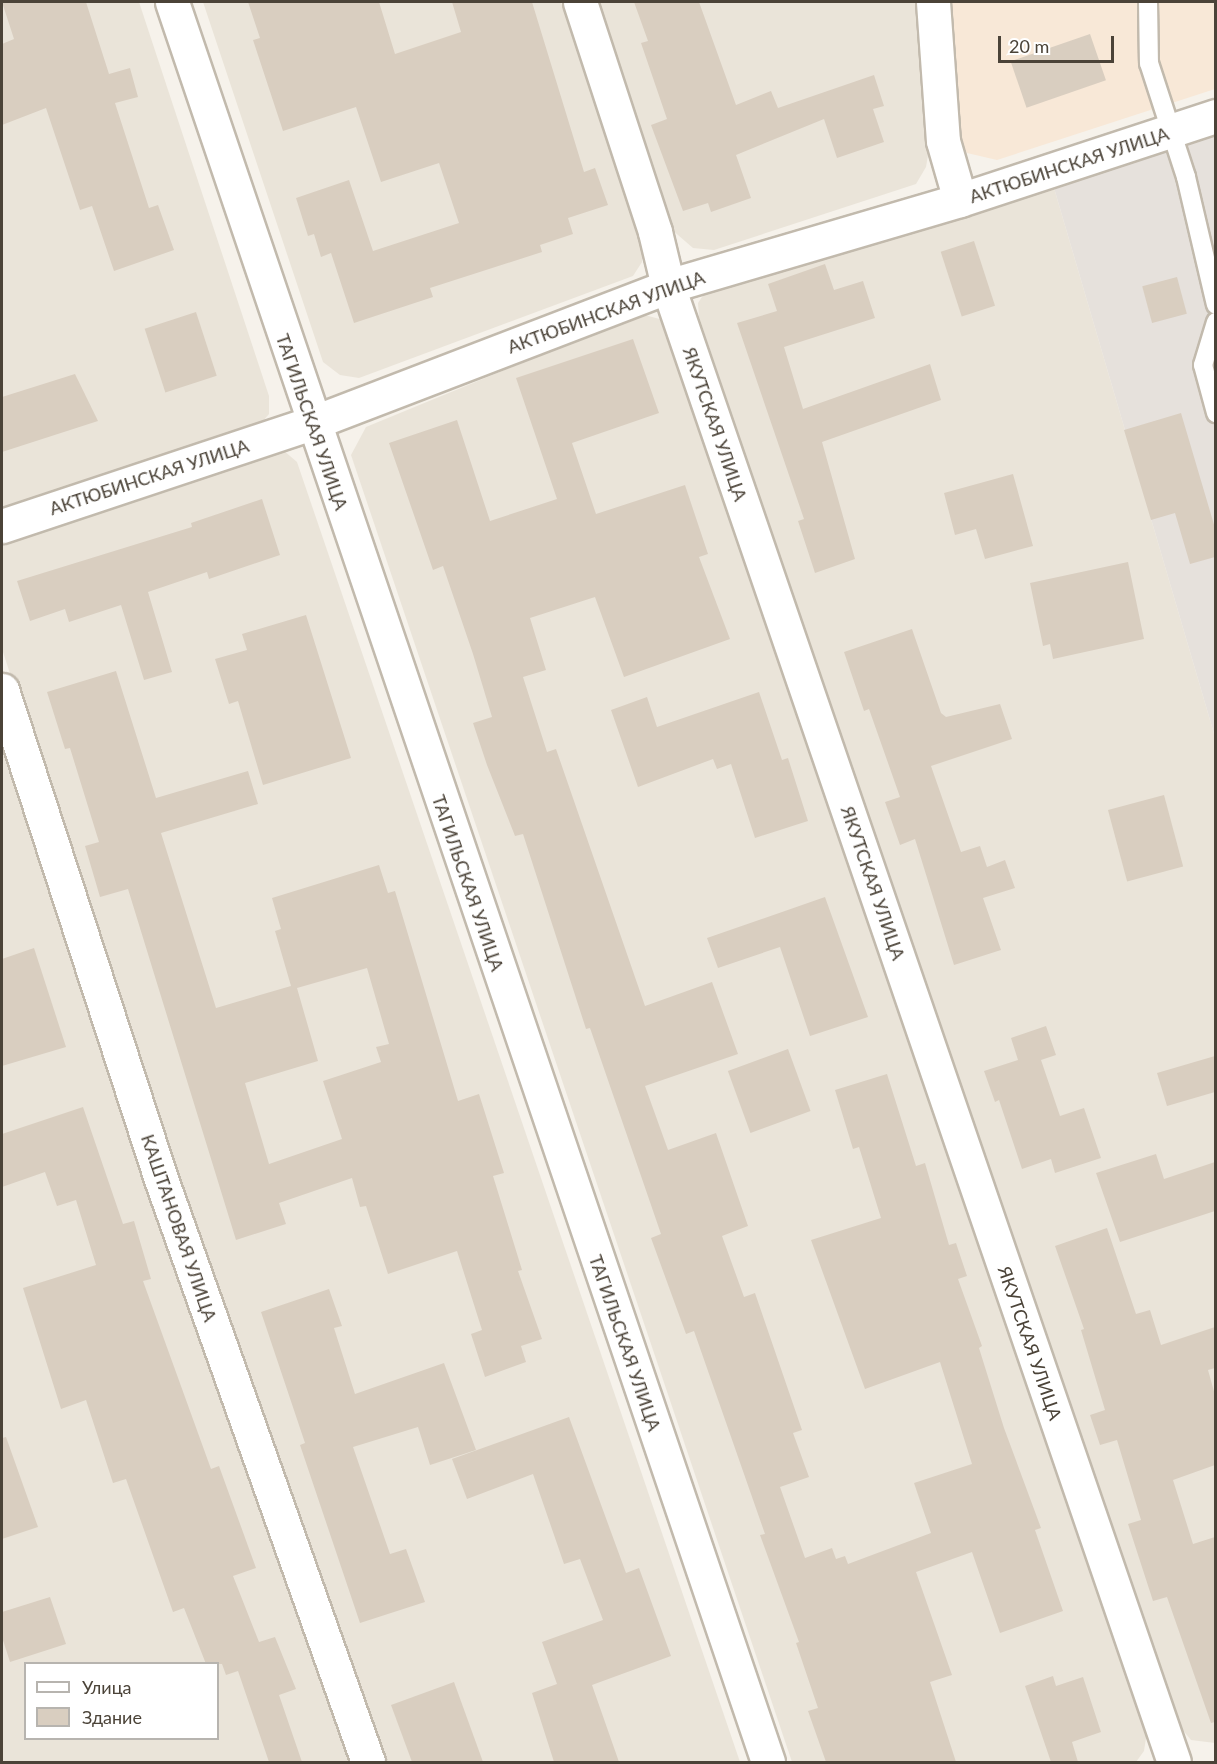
<!DOCTYPE html>
<html>
<head>
<meta charset="utf-8">
<style>
	body { margin:0 }
	#map { position:relative; width:1217px; height:1764px; overflow:hidden; background:#f6f2eb; font-family:Lato,sans-serif }
	div>[style] { position:absolute }
	.residential>* { inset:0; background:#eae4d9 }
	.commercial>* { inset:0; background:#f8e8d7 }
	.industrial>* { inset:0; background:#e6e1dc }
	.building>* { inset:0; background:#d9cec0; transform-origin:0 0 }
	.roads { filter:drop-shadow(2px 0 #c2baad) drop-shadow(-2px 0 #c2baad) drop-shadow(0 2px #c2baad) drop-shadow(0 -2px #c2baad) }
	.lane>* { height:18px; margin:-9px; padding:0 9px; transform-origin:9px; border-radius:9px; background:#fff }
	.street>* { height:33px; margin:-16.5px; padding:0 16.5px; transform-origin:16.5px; border-radius:16.5px; background:#fff }
	span { translate:-50% -50%; white-space:nowrap; text-align:center; line-height:1.15; -webkit-text-stroke:4.5px #fff; paint-order:stroke }
	.street-label { font-size:18px; color:#4b4338 }
	.frame { position:absolute; inset:0; border:3px solid #4b4338; pointer-events:none }
	.legend { position:absolute; left:24px; top:1662px; width:195px; height:78px; box-sizing:border-box; background:#fff; border:2px solid #b7b4af; margin:0; padding:8px 10px; list-style:none; font-size:18px; color:#4b4338 }
	.legend li { display:flex; align-items:center; gap:12px; height:30px }
	.legend b { width:30px; border:2px solid #b7b4af }
	.scale { position:absolute; left:998px; top:36px; width:116px; height:27px; box-sizing:border-box; border:3px solid #4b4338; border-top:0; padding-left:8px; font-size:18px; line-height:21px; white-space:nowrap; color:#4b4338; -webkit-text-stroke:4px #fff; paint-order:stroke }
</style>
</head>
<body>
<div id="map">
	<div class="residential">
		<div style="clip-path:polygon(2px 2px,139px 2px,269px 396px,269px 414px,258px 427px,2px 511px)"></div>
		<div style="clip-path:polygon(203px 2px,561px 2px,643px 248px,642px 262px,633px 276px,359px 378px,340px 375px,323px 362px)"></div>
		<div style="clip-path:polygon(594px 2px,921px 2px,930px 143px,926px 167px,916px 184px,714px 250px,693px 248px,671px 229px)"></div>
		<div style="clip-path:polygon(1054px 188px,1215px 737px,1215px 1743px,1191px 1740px,1171px 1716px,699px 317px,698px 303px,706px 291px)"></div>
		<div style="clip-path:polygon(641px 314px,667px 321px,1148px 1725px,1144px 1751px,1136px 1762px,792px 1762px,351px 455px,366px 427px)"></div>
		<div style="clip-path:polygon(283px 450px,297px 462px,740px 1762px,379px 1762px,175px 1178px,2px 649px,2px 539px,265px 451px)"></div>
		<div style="clip-path:polygon(evenodd,2px 728px,352px 1762px,2px 1762px,2px 728px,26px 1664px,218px 1664px,218px 1738px,26px 1738px,26px 1664px)"></div>
	</div>
	<div class="commercial">
		<div style="clip-path:polygon(945px 2px,1215px 2px,1215px 89px,997px 160px,967px 153px,954px 134px)"></div>
	</div>
	<div class="industrial">
		<div style="clip-path:polygon(1215px 135px,1215px 737px,1054px 188px)"></div>
	</div>
	<div class="building">
		<div style="clip-path:polygon(2px 2px,86px 2px,109px 74px,130px 68px,138px 97px,115px 103px,149px 208px,158px 205px,174px 250px,114px 271px,92px 206px,80px 210px,46px 108px,2px 125px,2px 44px,14px 39px)"></div>
		<div style="clip-path:polygon(248px 2px,379px 2px,395px 54px,461px 32px,452px 2px,532px 2px,584px 172px,595px 168px,608px 205px,568px 218px,573px 234px,540px 245px,542px 252px,430px 288px,433px 297px,354px 323px,331px 253px,321px 257px,314px 234px,308px 236px,296px 198px,349px 180px,373px 251px,459px 223px,439px 163px,381px 182px,356px 107px,283px 131px,253px 40px,260px 38px)"></div>
		<div style="clip-path:polygon(634px 2px,699px 2px,736px 105px,771px 91px,778px 108px,874px 75px,884px 106px,873px 109px,884px 142px,837px 158px,824px 119px,736px 155px,751px 198px,711px 212px,708px 203px,683px 211px,651px 125px,667px 119px,641px 43px,648px 41px)"></div>
		<div style="left:1090px;top:34px;width:49px;height:84px;rotate:71deg"></div>
		<div style="left:974px;top:241px;width:68px;height:35px;rotate:72deg"></div>
		<div style="clip-path:polygon(825px 264px,834px 290px,863px 281px,875px 318px,784px 347px,803px 409px,930px 364px,941px 400px,822px 442px,855px 559px,815px 573px,798px 521px,804px 519px,737px 323px,777px 311px,768px 284px)"></div>
		<div style="left:1177px;top:277px;width:38px;height:36px;rotate:75deg"></div>
		<div style="left:196px;top:312px;width:67px;height:54px;rotate:72deg"></div>
		<div style="clip-path:polygon(633px 339px,659px 413px,572px 443px,596px 514px,685px 485px,708px 554px,699px 557px,730px 639px,624px 677px,595px 597px,530px 618px,546px 670px,523px 677px,547px 752px,556px 749px,645px 1006px,712px 982px,738px 1054px,645px 1086px,668px 1150px,716px 1133px,748px 1226px,722px 1236px,744px 1297px,755px 1293px,802px 1430px,793px 1433px,809px 1477px,780px 1487px,805px 1558px,832px 1548px,836px 1559px,845px 1556px,848px 1564px,931px 1533px,914px 1483px,972px 1464px,940px 1362px,865px 1389px,811px 1240px,881px 1218px,859px 1147px,853px 1149px,835px 1090px,887px 1074px,916px 1166px,925px 1163px,949px 1245px,956px 1243px,967px 1276px,958px 1279px,982px 1346px,979px 1348px,1004px 1428px,1041px 1528px,1035px 1530px,1063px 1611px,1000px 1633px,972px 1552px,916px 1572px,952px 1675px,930px 1682px,956px 1762px,826px 1762px,808px 1711px,818px 1708px,796px 1643px,799px 1642px,760px 1535px,765px 1534px,694px 1331px,686px 1334px,651px 1238px,661px 1234px,590px 1028px,586px 1029px,523px 834px,515px 836px,487px 765px,473px 723px,492px 717px,473px 654px,443px 566px,433px 570px,389px 443px,457px 420px,490px 521px,557px 499px,516px 378px)"></div>
		<div style="clip-path:polygon(75px 374px,98px 421px,2px 452px,2px 397px)"></div>
		<div style="clip-path:polygon(1181px 413px,1215px 528px,1215px 557px,1190px 564px,1175px 513px,1151px 520px,1124px 430px)"></div>
		<div style="clip-path:polygon(1013px 474px,1033px 546px,985px 559px,976px 529px,955px 535px,944px 493px)"></div>
		<div style="clip-path:polygon(262px 499px,280px 555px,209px 579px,207px 572px,148px 592px,172px 672px,144px 680px,121px 605px,69px 622px,65px 609px,30px 621px,17px 581px,192px 527px,191px 523px)"></div>
		<div style="clip-path:polygon(1128px 562px,1144px 639px,1053px 659px,1050px 644px,1043px 646px,1030px 583px)"></div>
		<div style="clip-path:polygon(306px 615px,351px 758px,263px 785px,238px 701px,229px 704px,215px 659px,247px 650px,242px 634px)"></div>
		<div style="clip-path:polygon(912px 629px,941px 713px,946px 717px,1000px 704px,1012px 739px,931px 766px,961px 852px,980px 846px,987px 867px,1005px 860px,1015px 888px,983px 898px,1001px 950px,954px 965px,915px 839px,900px 845px,885px 802px,900px 797px,869px 709px,864px 711px,844px 652px)"></div>
		<div style="clip-path:polygon(evenodd,116px 671px,156px 798px,248px 771px,258px 804px,161px 833px,216px 1008px,291px 986px,275px 931px,281px 929px,272px 898px,379px 865px,388px 893px,395px 891px,458px 1101px,479px 1094px,504px 1173px,493px 1176px,522px 1270px,518px 1271px,542px 1339px,521px 1346px,526px 1362px,485px 1377px,471px 1334px,482px 1330px,457px 1251px,388px 1274px,366px 1206px,360px 1207px,352px 1178px,279px 1203px,286px 1224px,236px 1240px,128px 889px,100px 897px,85px 846px,99px 842px,70px 748px,65px 749px,47px 692px,116px 671px,367px 968px,389px 1044px,376px 1047px,381px 1062px,323px 1081px,342px 1139px,269px 1164px,245px 1083px,318px 1061px,297px 988px,367px 968px)"></div>
		<div style="clip-path:polygon(759px 692px,782px 760px,788px 758px,808px 821px,755px 838px,731px 764px,717px 769px,713px 759px,638px 787px,611px 710px,647px 697px,657px 727px)"></div>
		<div style="left:1164px;top:795px;width:74px;height:58px;rotate:75deg"></div>
		<div style="clip-path:polygon(825px 897px,868px 1017px,810px 1036px,780px 947px,718px 968px,707px 938px)"></div>
		<div style="clip-path:polygon(34px 948px,66px 1047px,2px 1066px,2px 959px)"></div>
		<div style="clip-path:polygon(1046px 1026px,1056px 1055px,1041px 1060px,1060px 1116px,1084px 1108px,1101px 1158px,1055px 1173px,1051px 1159px,1022px 1169px,999px 1100px,995px 1102px,984px 1071px,1018px 1060px,1011px 1038px)"></div>
		<div style="left:788px;top:1049px;width:66px;height:64px;rotate:70deg"></div>
		<div style="clip-path:polygon(1215px 1056px,1215px 1092px,1167px 1106px,1157px 1073px)"></div>
		<div style="clip-path:polygon(83px 1107px,123px 1224px,134px 1221px,151px 1279px,143px 1281px,211px 1469px,219px 1466px,256px 1568px,233px 1576px,259px 1642px,275px 1637px,296px 1689px,279px 1695px,302px 1762px,269px 1762px,238px 1671px,226px 1675px,222px 1664px,206px 1664px,184px 1608px,173px 1612px,126px 1479px,113px 1483px,86px 1400px,61px 1409px,23px 1288px,96px 1265px,76px 1200px,57px 1206px,45px 1172px,2px 1187px,2px 1134px)"></div>
		<div style="clip-path:polygon(1156px 1154px,1164px 1179px,1215px 1162px,1215px 1211px,1120px 1242px,1096px 1173px)"></div>
		<div style="clip-path:polygon(1107px 1228px,1136px 1314px,1150px 1310px,1161px 1345px,1215px 1327px,1215px 1368px,1208px 1370px,1215px 1395px,1215px 1465px,1173px 1480px,1193px 1544px,1215px 1537px,1215px 1722px,1211px 1723px,1167px 1597px,1153px 1601px,1128px 1524px,1141px 1520px,1117px 1440px,1100px 1445px,1090px 1415px,1105px 1410px,1081px 1330px,1084px 1329px,1055px 1246px)"></div>
		<div style="clip-path:polygon(329px 1289px,342px 1326px,334px 1328px,355px 1394px,444px 1363px,476px 1450px,430px 1465px,418px 1427px,353px 1447px,390px 1554px,406px 1549px,425px 1602px,360px 1623px,300px 1445px,305px 1443px,261px 1312px)"></div>
		<div style="clip-path:polygon(569px 1417px,626px 1573px,639px 1568px,671px 1656px,592px 1685px,619px 1762px,554px 1762px,532px 1693px,557px 1684px,542px 1642px,603px 1620px,580px 1559px,564px 1564px,533px 1474px,467px 1499px,452px 1459px)"></div>
		<div style="clip-path:polygon(6px 1437px,38px 1527px,2px 1539px,2px 1438px)"></div>
		<div style="clip-path:polygon(50px 1597px,66px 1644px,10px 1662px,2px 1637px,2px 1612px)"></div>
		<div style="clip-path:polygon(1053px 1676px,1056px 1686px,1083px 1677px,1101px 1732px,1072px 1742px,1078px 1762px,1051px 1762px,1025px 1686px)"></div>
		<div style="clip-path:polygon(454px 1682px,483px 1762px,412px 1762px,391px 1705px)"></div>
	</div>
	<div class="roads">
		<div class="lane">
			<div style="left:1148px;top:2px;width:61px;rotate:89.1deg"></div>
			<div style="left:1149px;top:63px;width:120px;rotate:72deg"></div>
			<div style="left:1186px;top:177px;width:131px;rotate:76.8deg"></div>
			<div style="left:1216px;top:322px;width:45px;rotate:106.8deg"></div>
			<div style="left:1203px;top:365px;width:50px;rotate:74.8deg"></div>
		</div>
		<div class="street">
			<div style="left:172px;top:2px;width:1858px;rotate:71.29deg"></div>
			<div style="left:580px;top:2px;width:242px;rotate:71.9deg"></div>
			<div style="left:655px;top:232px;width:56px;rotate:76.5deg"></div>
			<div style="left:668px;top:286px;width:1560px;rotate:71.08deg"></div>
			<div style="left:933px;top:2px;width:139px;rotate:85.9deg"></div>
			<div style="left:943px;top:141px;width:61px;rotate:73.9deg"></div>
			<div style="left:2px;top:526px;width:327px;rotate:-18.4deg"></div>
			<div style="left:312px;top:423px;width:381px;rotate:-21deg"></div>
			<div style="left:668px;top:286px;width:304px;rotate:-16.4deg"></div>
			<div style="left:960px;top:200px;width:269px;rotate:-18.2deg"></div>
			<div style="left:2px;top:690px;width:514px;rotate:71.99deg"></div>
			<div style="left:161px;top:1179px;width:619px;rotate:70.45deg"></div>
		</div>
	</div>
	<div class="street-label">
		<span style="left:1069px;top:165px;rotate:-18deg">АКТЮБИНСКАЯ УЛИЦА</span>
		<span style="left:606px;top:312px;rotate:-20deg">АКТЮБИНСКАЯ УЛИЦА</span>
		<span style="left:312px;top:422px;rotate:71deg">ТАГИЛЬСКАЯ УЛИЦА</span>
		<span style="left:715px;top:424px;rotate:71deg">ЯКУТСКАЯ УЛИЦА</span>
		<span style="left:149px;top:477px;rotate:-18deg">АКТЮБИНСКАЯ УЛИЦА</span>
		<span style="left:468px;top:883px;rotate:71deg">ТАГИЛЬСКАЯ УЛИЦА</span>
		<span style="left:873px;top:883px;rotate:71deg">ЯКУТСКАЯ УЛИЦА</span>
		<span style="left:179px;top:1228px;rotate:71deg">КАШТАНОВАЯ УЛИЦА</span>
		<span style="left:625px;top:1343px;rotate:71deg">ТАГИЛЬСКАЯ УЛИЦА</span>
		<span style="left:1030px;top:1343px;rotate:71deg">ЯКУТСКАЯ УЛИЦА</span>
	</div>
	<div class="frame"></div>
	<ul class="legend">
	<li><b style="height:8px;background:#fff"></b>Улица</li>
	<li><b style="height:16px;background:#d9cec0"></b>Здание</li>
	</ul>
	<div class="scale">20 m</div>
</div>
</body>
</html>
